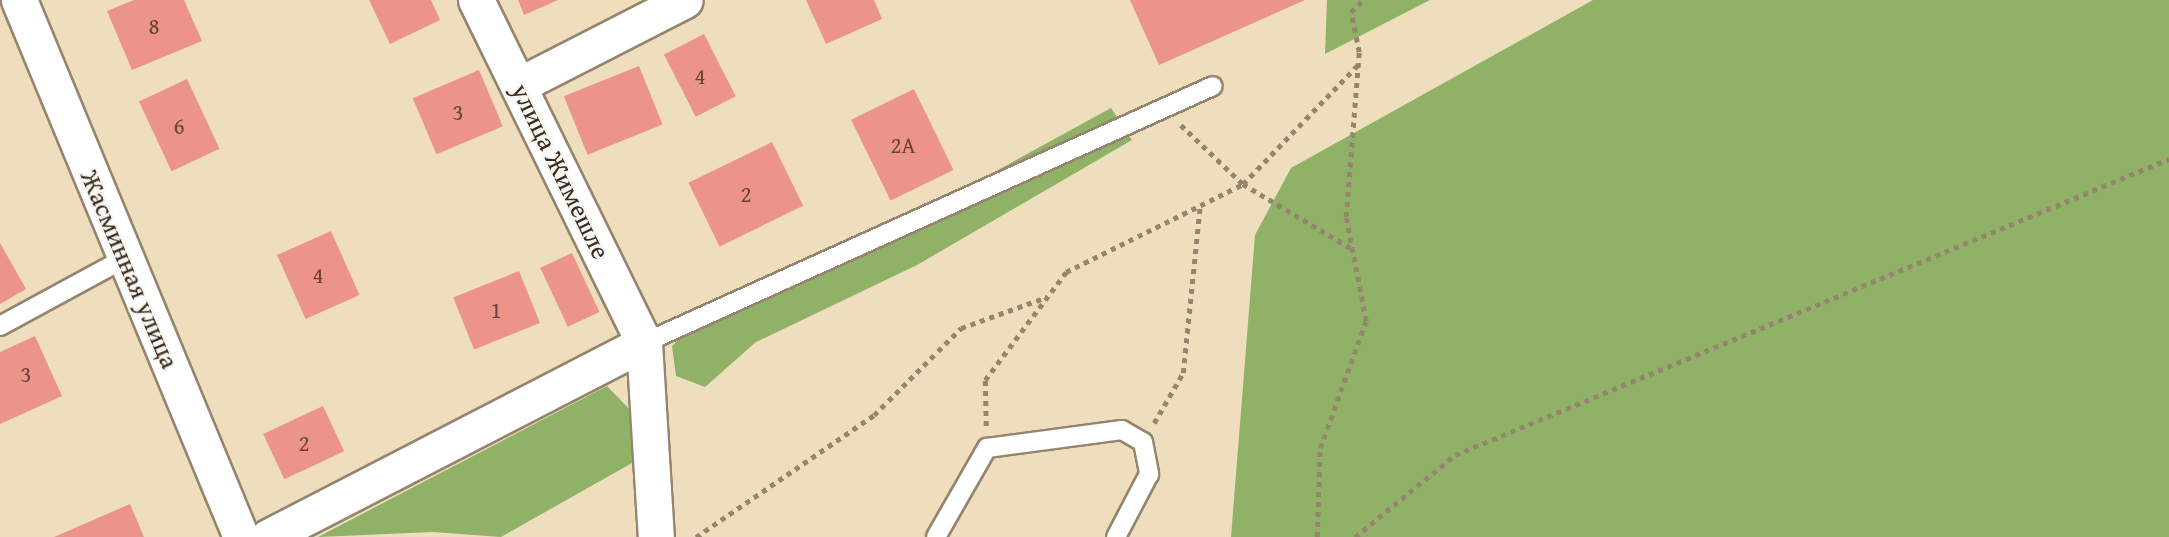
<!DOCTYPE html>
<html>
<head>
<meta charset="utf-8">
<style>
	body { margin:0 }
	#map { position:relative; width:2169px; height:537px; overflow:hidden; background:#efdebd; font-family:"Gentium Book Plus",serif }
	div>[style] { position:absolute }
	.forest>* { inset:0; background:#8fb266 }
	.building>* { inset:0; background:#ec9489; transform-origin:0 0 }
	.path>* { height:4.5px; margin-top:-2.25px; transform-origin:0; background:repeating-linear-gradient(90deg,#95846e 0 5px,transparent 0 10px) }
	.roads { filter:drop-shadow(2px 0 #95846e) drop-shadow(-2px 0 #95846e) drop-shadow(0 2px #95846e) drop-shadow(0 -2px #95846e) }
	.lane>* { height:18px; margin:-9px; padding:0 9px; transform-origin:9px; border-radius:9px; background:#fff }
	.street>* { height:35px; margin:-17.5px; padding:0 17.5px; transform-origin:17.5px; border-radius:17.5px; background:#fff }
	span { translate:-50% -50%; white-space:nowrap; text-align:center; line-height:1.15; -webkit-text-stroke:5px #f6f6f2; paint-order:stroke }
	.number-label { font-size:23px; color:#674439 }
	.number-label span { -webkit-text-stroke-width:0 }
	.street-label { font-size:26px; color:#3b2a1e }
</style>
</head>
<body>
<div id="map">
	<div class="forest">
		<div style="clip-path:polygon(1327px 0,1430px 0,1325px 54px)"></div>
		<div style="clip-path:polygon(1593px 0,2169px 0,2169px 537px,1231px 537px,1255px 235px,1291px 168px)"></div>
		<div style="clip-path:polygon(1111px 108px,1132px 140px,917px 265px,756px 342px,705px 387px,676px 376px,672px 346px,711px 309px,945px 199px)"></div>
		<div style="clip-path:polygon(607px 386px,633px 413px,632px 463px,501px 537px,433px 532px,318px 537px)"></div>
	</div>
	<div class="building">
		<div style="clip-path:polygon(134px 0,184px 0,202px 41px,132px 70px,107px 11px)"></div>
		<div style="clip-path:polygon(369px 0,431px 0,440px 20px,390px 44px)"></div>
		<div style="clip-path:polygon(518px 0,558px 0,524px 15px)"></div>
		<div style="clip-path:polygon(806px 0,874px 0,882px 19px,826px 44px)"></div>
		<div style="clip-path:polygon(1130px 0,1305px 0,1159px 65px)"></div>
		<div style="left:704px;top:34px;width:70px;height:45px;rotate:63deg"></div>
		<div style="left:639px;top:66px;width:63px;height:81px;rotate:68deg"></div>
		<div style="left:479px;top:70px;width:61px;height:72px;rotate:67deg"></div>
		<div style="left:187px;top:79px;width:77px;height:53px;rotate:65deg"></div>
		<div style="left:914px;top:89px;width:90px;height:70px;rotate:64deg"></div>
		<div style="left:772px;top:142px;width:71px;height:93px;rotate:64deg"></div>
		<div style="left:331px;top:231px;width:70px;height:59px;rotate:66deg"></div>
		<div style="clip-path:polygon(0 243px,26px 289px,0 304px)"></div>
		<div style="left:572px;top:253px;width:65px;height:35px;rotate:65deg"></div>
		<div style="left:519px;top:271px;width:56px;height:71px;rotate:68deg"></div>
		<div style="clip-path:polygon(35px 336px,62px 396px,0 424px,0 352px)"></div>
		<div style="left:323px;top:406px;width:50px;height:66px;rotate:65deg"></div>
		<div style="clip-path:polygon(130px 504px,144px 537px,54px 537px)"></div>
	</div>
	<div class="path">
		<div style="left:1181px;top:125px;width:86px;rotate:43.6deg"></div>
		<div style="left:1243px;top:184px;width:127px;rotate:30.8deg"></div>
		<div style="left:1154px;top:423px;width:58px;rotate:-59.9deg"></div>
		<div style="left:1183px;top:373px;width:169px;rotate:-84.2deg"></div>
		<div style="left:986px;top:426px;width:46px;rotate:-91.2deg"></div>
		<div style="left:985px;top:380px;width:135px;rotate:-53.1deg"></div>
		<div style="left:1066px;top:272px;width:198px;rotate:-26.4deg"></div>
		<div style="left:1243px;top:184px;width:167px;rotate:-46deg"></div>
		<div style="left:696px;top:537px;width:216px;rotate:-34.4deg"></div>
		<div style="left:874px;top:415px;width:123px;rotate:-45deg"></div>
		<div style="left:961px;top:328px;width:91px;rotate:-19.8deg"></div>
		<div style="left:1317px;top:537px;width:89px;rotate:-88.1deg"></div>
		<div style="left:1320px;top:448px;width:135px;rotate:-70.1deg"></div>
		<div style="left:1366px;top:321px;width:106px;rotate:-100.9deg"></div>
		<div style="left:1346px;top:217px;width:166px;rotate:-85.5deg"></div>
		<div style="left:1359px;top:52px;width:41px;rotate:-101.3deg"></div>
		<div style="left:1351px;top:12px;width:17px;rotate:-45deg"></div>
		<div style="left:1355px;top:537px;width:129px;rotate:-39.4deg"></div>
		<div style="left:1455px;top:455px;width:773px;rotate:-22.52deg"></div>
	</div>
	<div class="roads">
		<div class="lane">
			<div style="left:0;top:326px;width:142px;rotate:-28.5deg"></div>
			<div style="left:644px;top:343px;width:624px;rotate:-24.31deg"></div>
			<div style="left:936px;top:537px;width:103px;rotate:-60.2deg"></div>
			<div style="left:987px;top:448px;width:136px;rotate:-7.6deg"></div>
			<div style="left:1122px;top:430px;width:24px;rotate:30deg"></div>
			<div style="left:1143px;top:442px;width:33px;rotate:79deg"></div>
			<div style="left:1149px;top:474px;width:71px;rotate:117.6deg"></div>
		</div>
		<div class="street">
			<div style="left:19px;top:0;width:581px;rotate:67.54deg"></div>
			<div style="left:476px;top:0;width:382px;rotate:63.9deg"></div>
			<div style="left:644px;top:343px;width:194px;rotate:86.5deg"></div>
			<div style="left:519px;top:85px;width:186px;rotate:-27.1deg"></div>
			<div style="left:268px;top:537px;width:423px;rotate:-27.3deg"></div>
		</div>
	</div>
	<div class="number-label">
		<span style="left:154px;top:26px">8</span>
		<span style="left:700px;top:76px">4</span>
		<span style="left:458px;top:112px">3</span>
		<span style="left:179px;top:126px">6</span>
		<span style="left:903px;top:145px">2А</span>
		<span style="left:746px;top:194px">2</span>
		<span style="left:318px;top:275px">4</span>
		<span style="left:496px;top:310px">1</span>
		<span style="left:26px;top:374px">3</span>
		<span style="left:304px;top:443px">2</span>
	</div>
	<div class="street-label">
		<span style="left:561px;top:171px;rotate:64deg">улица Жимешле</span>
		<span style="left:130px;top:269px;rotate:67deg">Жасминная улица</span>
	</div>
</div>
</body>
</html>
